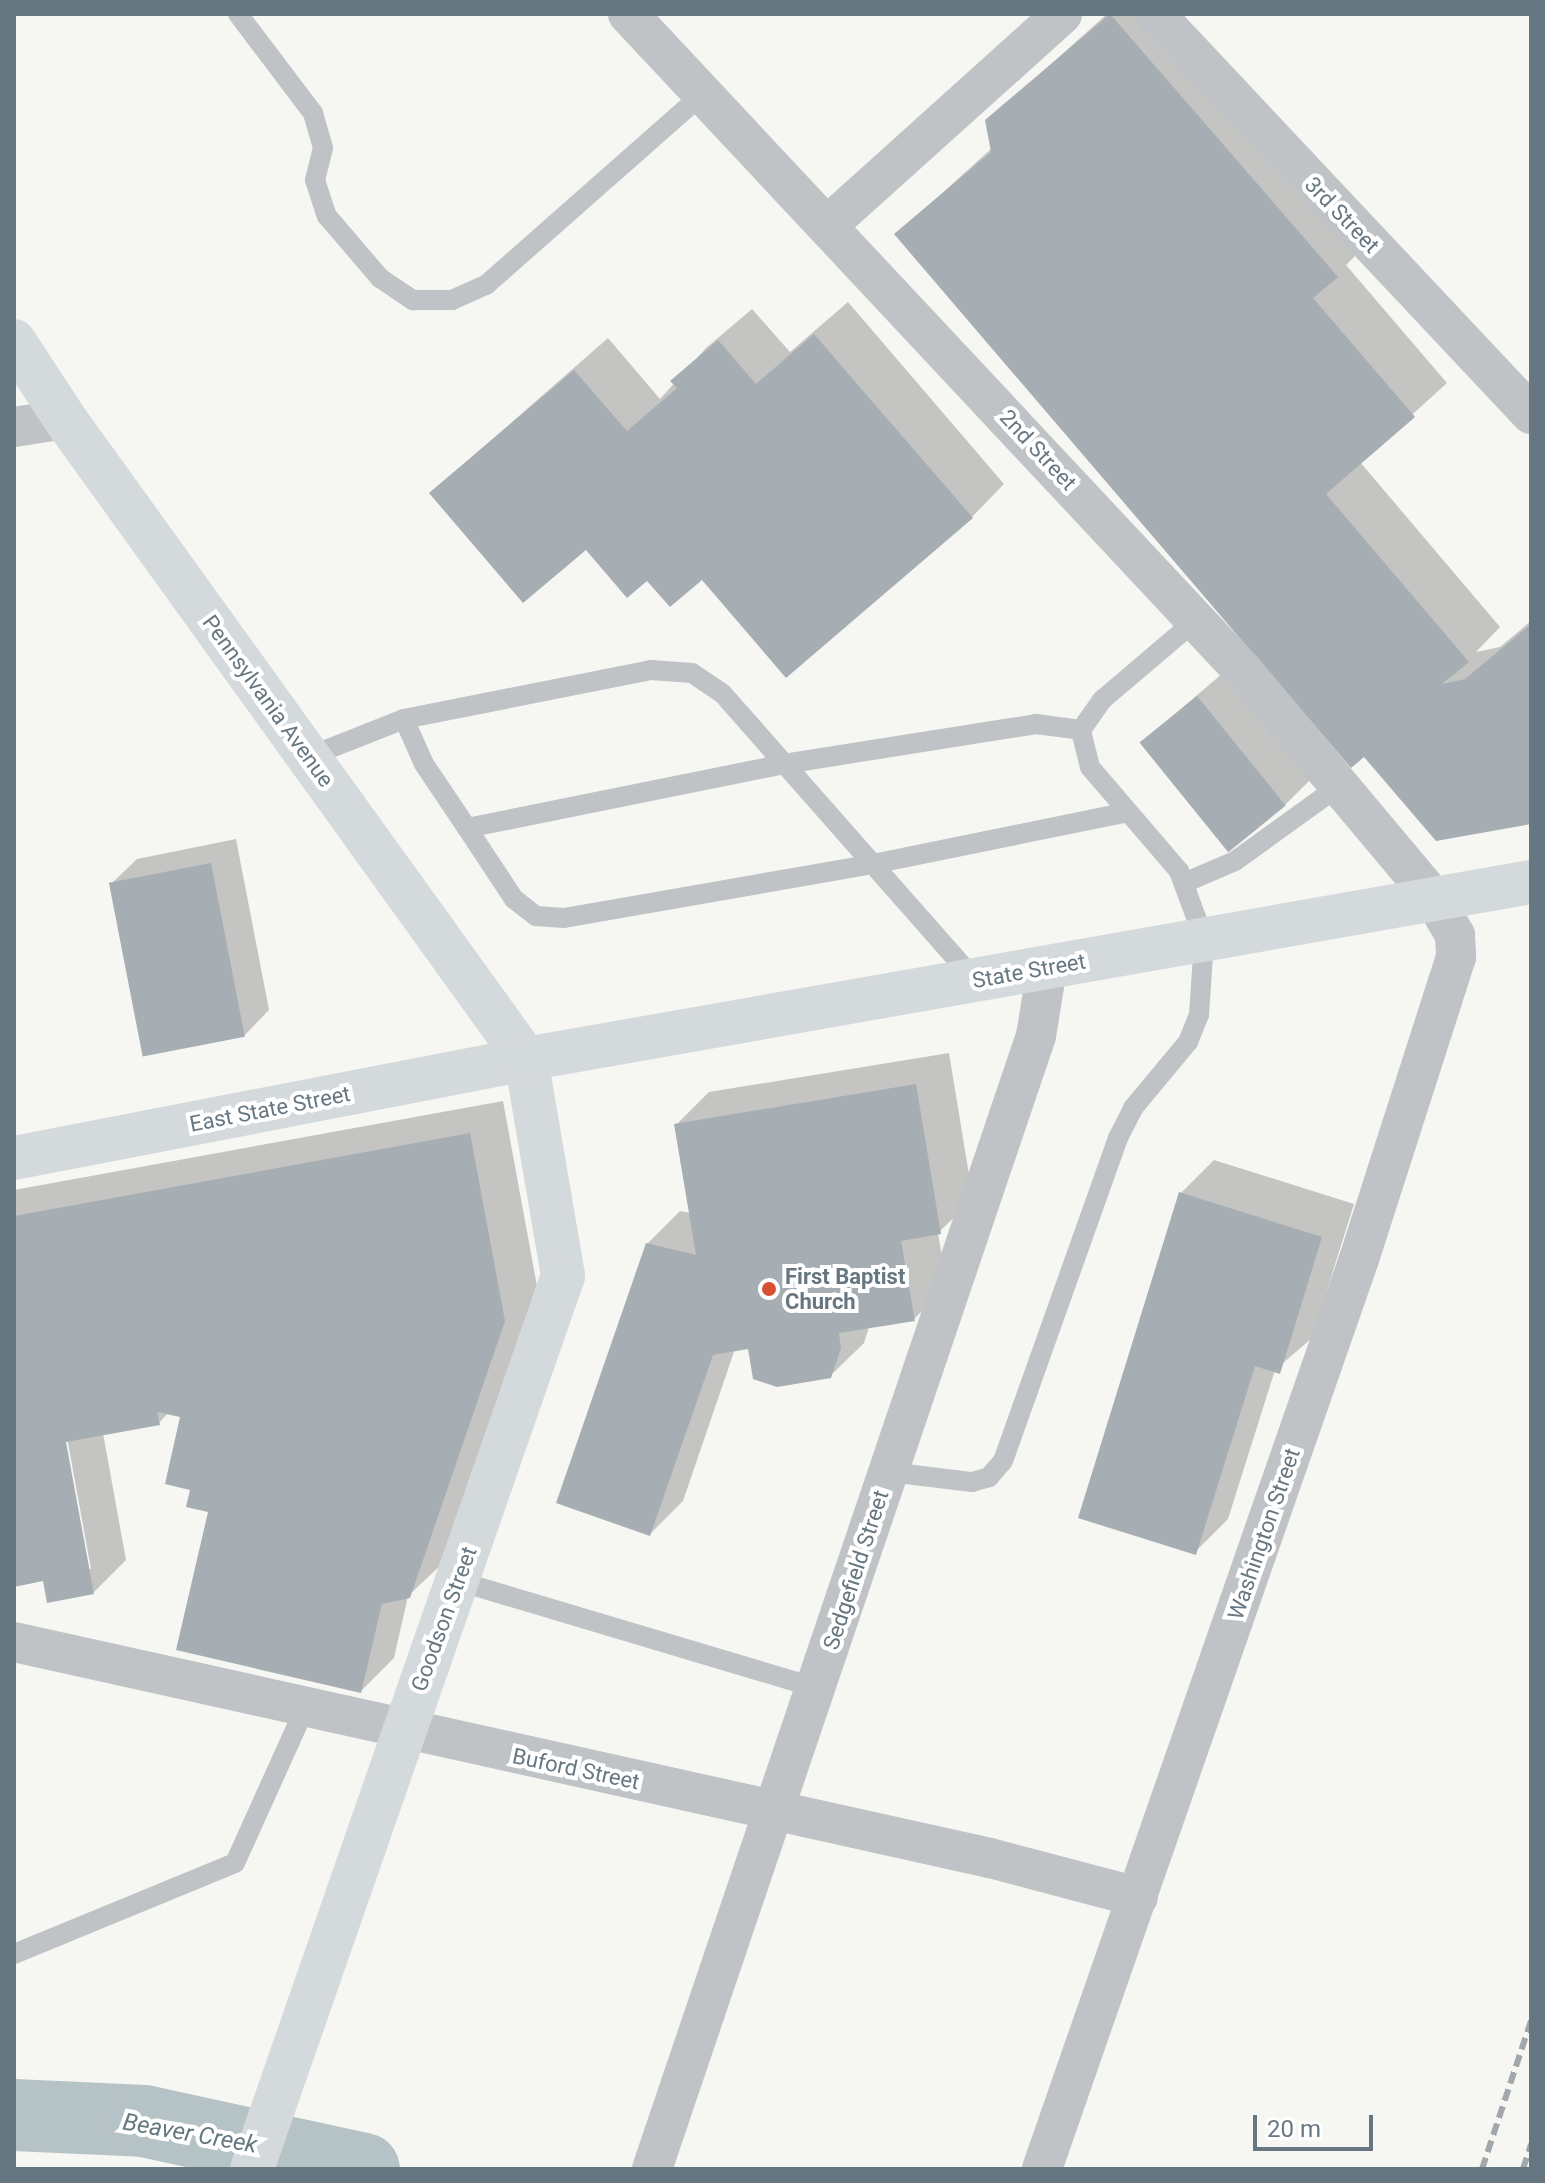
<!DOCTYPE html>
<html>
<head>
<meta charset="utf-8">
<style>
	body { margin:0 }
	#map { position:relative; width:1545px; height:2183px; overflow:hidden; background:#f6f6f3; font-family:Roboto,sans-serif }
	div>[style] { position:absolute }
	.shadow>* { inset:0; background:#0003 }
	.river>* { height:72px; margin:-36px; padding:0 36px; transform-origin:36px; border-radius:36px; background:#b6c3c6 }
	.building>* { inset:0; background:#a7aeb3; transform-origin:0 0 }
	.lane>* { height:20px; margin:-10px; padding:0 10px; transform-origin:10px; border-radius:10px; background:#bfc3c6 }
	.street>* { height:40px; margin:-20px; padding:0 20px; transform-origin:20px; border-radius:20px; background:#bfc3c6 }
	.secondary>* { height:44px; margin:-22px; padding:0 22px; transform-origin:22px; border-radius:22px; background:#d4d9dc }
	.rail>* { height:6px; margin-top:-3px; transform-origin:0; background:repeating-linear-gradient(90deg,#a1a7ab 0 12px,transparent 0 18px) }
	.dots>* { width:22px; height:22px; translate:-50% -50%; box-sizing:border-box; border:4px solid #fff; border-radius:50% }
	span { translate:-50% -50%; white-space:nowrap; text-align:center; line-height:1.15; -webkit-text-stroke:8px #fff; paint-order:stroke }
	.street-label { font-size:22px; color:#677782 }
	.poi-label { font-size:22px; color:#677782; font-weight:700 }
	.left { translate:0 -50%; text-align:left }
	.water-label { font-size:24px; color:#63787f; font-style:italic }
	.frame { position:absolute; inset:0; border:16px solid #677782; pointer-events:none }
	.scale { position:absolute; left:1253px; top:2115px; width:120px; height:36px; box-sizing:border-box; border:4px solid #677782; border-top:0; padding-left:10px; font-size:24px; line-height:28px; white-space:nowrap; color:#677782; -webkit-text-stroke:6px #fff; paint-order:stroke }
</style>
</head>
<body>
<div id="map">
	<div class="shadow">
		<div style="clip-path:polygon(1107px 14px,1174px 14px,1369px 242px,1346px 265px,1447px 383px,1360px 462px,1500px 627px,1476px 652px,1500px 647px,1531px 621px,1531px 822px,1364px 754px,897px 234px,992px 148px,987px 121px)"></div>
		<div style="clip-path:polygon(848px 302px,1004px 484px,972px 517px,702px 577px,647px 578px,586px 547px,431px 493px,608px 338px,660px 399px,706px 348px,752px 309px,790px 352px)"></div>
		<div style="clip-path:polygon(1223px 673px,1310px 780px,1285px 805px,1142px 742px)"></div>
		<div style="clip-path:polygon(236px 839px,269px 1010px,244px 1036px,111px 884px,137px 859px)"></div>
		<div style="clip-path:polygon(949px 1053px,973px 1199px,938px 1233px,947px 1286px,914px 1319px,869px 1327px,864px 1343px,830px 1376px,750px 1347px,735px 1349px,683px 1501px,650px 1534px,647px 1244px,680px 1211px,691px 1213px,676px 1125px,709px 1092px)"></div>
		<div style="clip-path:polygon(evenodd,503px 1101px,537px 1286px,443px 1563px,408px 1596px,394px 1658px,361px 1691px,192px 1489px,182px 1415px,169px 1412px,159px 1423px,103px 1433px,126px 1560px,93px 1593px,44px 1579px,14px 1585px,14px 1190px,503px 1101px,63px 1432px,66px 1432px,91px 1569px,87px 1569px,63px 1432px)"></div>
		<div style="clip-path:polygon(1214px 1160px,1354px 1204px,1312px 1338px,1275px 1370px,1228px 1519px,1195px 1552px,1181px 1193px)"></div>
	</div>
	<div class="river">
		<div style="left:14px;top:2115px;width:130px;rotate:2.6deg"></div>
		<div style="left:144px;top:2121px;width:225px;rotate:12.3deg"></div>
	</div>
	<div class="building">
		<div style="clip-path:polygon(1110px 14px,1338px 277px,1313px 298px,1415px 417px,1326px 494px,1469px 662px,1442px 684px,1465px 679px,1531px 624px,1531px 824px,1436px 841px,1364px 757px,1351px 768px,894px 234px,991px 152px,985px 120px)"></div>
		<div style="clip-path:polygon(814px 334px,973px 518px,786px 678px,702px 580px,670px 607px,647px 581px,627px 598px,586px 550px,523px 603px,429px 493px,574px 370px,627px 431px,677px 388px,670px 381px,718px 340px,756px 384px)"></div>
		<div style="left:1197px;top:696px;width:141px;height:74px;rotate:51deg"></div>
		<div style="left:211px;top:863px;width:177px;height:104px;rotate:79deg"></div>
		<div style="clip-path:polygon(916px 1084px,941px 1234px,901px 1241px,915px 1321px,839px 1333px,841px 1348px,831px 1378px,777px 1387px,753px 1379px,748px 1349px,713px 1355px,650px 1536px,556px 1503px,646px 1243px,696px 1255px,674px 1124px)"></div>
		<div style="clip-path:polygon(470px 1133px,505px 1321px,410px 1598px,382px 1604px,361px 1693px,176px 1650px,208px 1512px,186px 1507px,190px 1490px,165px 1484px,180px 1417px,157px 1412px,160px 1425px,66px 1442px,94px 1594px,47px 1603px,43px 1581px,14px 1587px,14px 1216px)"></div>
		<div style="clip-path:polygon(1179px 1192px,1322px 1237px,1280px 1374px,1255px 1366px,1196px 1555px,1078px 1518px)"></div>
	</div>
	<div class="lane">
		<div style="left:238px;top:14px;width:124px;rotate:52.9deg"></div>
		<div style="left:313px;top:113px;width:36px;rotate:74deg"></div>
		<div style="left:323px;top:148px;width:33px;rotate:104deg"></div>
		<div style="left:315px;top:180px;width:38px;rotate:72deg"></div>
		<div style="left:327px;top:216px;width:82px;rotate:49.5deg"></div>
		<div style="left:380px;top:278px;width:40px;rotate:34deg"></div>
		<div style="left:413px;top:300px;width:39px"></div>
		<div style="left:452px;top:300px;width:37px;rotate:-24deg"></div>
		<div style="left:486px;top:285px;width:290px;rotate:-41.4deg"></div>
		<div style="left:404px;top:719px;width:49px;rotate:66deg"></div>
		<div style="left:424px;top:764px;width:77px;rotate:56.1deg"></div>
		<div style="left:467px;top:828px;width:85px;rotate:56.5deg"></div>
		<div style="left:514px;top:899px;width:28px;rotate:38deg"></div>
		<div style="left:536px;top:916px;width:28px;rotate:4deg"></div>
		<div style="left:564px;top:918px;width:314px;rotate:-9.9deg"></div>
		<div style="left:873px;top:864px;width:260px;rotate:-11.5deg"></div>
		<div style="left:308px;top:757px;width:103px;rotate:-21.6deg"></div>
		<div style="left:404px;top:719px;width:252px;rotate:-11.2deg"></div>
		<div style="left:651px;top:670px;width:41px;rotate:4.2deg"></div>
		<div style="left:692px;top:673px;width:36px;rotate:34deg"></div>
		<div style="left:722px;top:693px;width:383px;rotate:48.6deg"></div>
		<div style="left:467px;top:828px;width:323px;rotate:-11.4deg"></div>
		<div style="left:784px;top:764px;width:255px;rotate:-9deg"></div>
		<div style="left:1036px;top:724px;width:45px;rotate:7.6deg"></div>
		<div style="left:1184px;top:883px;width:56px;rotate:-23.3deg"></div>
		<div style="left:1235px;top:861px;width:128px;rotate:-35.8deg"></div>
		<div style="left:889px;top:1472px;width:84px;rotate:6.9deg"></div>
		<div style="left:972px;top:1482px;width:18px;rotate:-16deg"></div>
		<div style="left:989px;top:1477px;width:21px;rotate:-49deg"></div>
		<div style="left:1003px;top:1461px;width:343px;rotate:-70.4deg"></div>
		<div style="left:1118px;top:1138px;width:34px;rotate:-63deg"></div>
		<div style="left:1133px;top:1108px;width:86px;rotate:-50.2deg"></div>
		<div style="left:1188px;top:1042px;width:29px;rotate:-68deg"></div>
		<div style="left:1199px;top:1015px;width:76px;rotate:-86.2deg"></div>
		<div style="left:1204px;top:939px;width:72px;rotate:-110.2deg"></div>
		<div style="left:1179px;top:871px;width:137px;rotate:-130.6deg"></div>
		<div style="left:1090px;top:767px;width:38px;rotate:-104deg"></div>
		<div style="left:1081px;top:730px;width:37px;rotate:-55deg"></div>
		<div style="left:1102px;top:700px;width:123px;rotate:-40.4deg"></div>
		<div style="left:458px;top:1581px;width:375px;rotate:16.6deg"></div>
		<div style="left:14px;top:1954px;width:239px;rotate:-22.4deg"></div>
		<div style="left:235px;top:1863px;width:170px;rotate:-65.7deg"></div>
	</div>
	<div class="street">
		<div style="left:628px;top:14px;width:900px;rotate:46.89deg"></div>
		<div style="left:1243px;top:671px;width:297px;rotate:50deg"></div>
		<div style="left:1434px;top:899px;width:42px;rotate:59.7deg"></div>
		<div style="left:1455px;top:935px;width:22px;rotate:87deg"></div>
		<div style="left:1456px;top:957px;width:317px;rotate:107.8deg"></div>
		<div style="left:1359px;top:1259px;width:964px;rotate:109.21deg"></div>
		<div style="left:1155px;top:14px;width:549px;rotate:46.77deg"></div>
		<div style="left:828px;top:225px;width:315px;rotate:-42deg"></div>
		<div style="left:14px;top:427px;width:52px;rotate:-8.9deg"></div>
		<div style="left:14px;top:1642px;width:1000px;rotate:12.48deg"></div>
		<div style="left:990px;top:1858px;width:153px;rotate:14.8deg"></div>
		<div style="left:652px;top:2169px;width:1196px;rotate:-71.28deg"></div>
		<div style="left:1036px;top:1036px;width:69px;rotate:-80.8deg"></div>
	</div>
	<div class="secondary">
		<div style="left:14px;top:341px;width:93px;rotate:56.8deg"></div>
		<div style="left:65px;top:419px;width:789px;rotate:54.23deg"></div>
		<div style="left:526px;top:1059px;width:220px;rotate:80.3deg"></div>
		<div style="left:563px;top:1276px;width:946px;rotate:109.2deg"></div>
		<div style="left:14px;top:1158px;width:521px;rotate:-10.94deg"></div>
		<div style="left:526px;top:1059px;width:1020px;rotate:-9.99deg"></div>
	</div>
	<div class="rail">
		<div style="left:1482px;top:2169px;width:156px;rotate:-71.7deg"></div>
		<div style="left:1523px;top:2169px;width:26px;rotate:-72deg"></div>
	</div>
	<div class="dots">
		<div style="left:769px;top:1289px;background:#d75032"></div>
	</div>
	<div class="street-label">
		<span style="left:1342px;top:215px;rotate:46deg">3rd Street</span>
		<span style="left:1038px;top:450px;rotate:47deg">2nd Street</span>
		<span style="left:268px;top:701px;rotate:54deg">Pennsylvania Avenue</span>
		<span style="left:1029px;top:971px;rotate:-10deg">State Street</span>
		<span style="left:270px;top:1109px;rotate:-11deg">East State Street</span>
		<span style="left:1264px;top:1534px;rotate:-71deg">Washington Street</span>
		<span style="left:856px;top:1570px;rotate:-72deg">Sedgefield Street</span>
		<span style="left:444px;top:1619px;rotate:-70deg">Goodson Street</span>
		<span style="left:576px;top:1769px;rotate:12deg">Buford Street</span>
	</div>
	<div class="poi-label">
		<span class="left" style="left:785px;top:1289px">First Baptist<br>Church</span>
	</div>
	<div class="water-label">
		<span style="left:190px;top:2134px;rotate:10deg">Beaver Creek</span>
	</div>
	<div class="frame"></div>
	<div class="scale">20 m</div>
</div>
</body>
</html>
